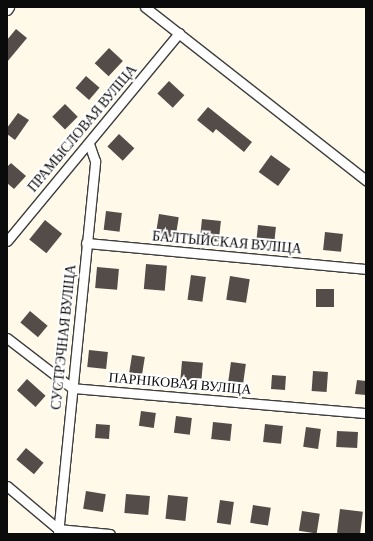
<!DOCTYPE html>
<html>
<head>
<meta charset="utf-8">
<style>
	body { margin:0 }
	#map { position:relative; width:373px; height:541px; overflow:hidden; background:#fff9ea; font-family:"Crimson Pro",serif }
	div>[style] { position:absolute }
	.building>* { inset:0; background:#544c48; transform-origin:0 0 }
	.roads { filter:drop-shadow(1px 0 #3e3e3e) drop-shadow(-1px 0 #3e3e3e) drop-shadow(0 1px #3e3e3e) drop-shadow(0 -1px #3e3e3e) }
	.minor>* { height:9px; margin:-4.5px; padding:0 4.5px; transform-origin:4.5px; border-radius:4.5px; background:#fff }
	span { translate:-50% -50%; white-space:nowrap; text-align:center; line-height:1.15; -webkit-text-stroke:4px #fff; paint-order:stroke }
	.street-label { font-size:14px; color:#0b0b0b }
	.frame { position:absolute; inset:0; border:8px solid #0b0b0b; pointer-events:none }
</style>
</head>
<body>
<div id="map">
	<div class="building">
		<div style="clip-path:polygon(16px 29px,27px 38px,7px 62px,7px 40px)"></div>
		<div style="left:109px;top:48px;width:19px;height:21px;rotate:43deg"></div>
		<div style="left:86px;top:76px;width:18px;height:16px;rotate:41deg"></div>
		<div style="left:169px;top:81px;width:21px;height:17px;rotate:43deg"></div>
		<div style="left:65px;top:104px;width:18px;height:18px;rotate:45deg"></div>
		<div style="clip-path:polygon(208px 107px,252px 142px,244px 152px,216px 129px,213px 133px,197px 120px)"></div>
		<div style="clip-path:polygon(18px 113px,29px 120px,15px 140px,7px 134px,7px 128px)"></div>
		<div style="left:119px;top:134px;width:21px;height:17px;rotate:43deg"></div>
		<div style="left:271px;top:155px;width:24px;height:21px;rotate:36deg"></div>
		<div style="clip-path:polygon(11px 163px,26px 176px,14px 189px,7px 183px,7px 167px)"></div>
		<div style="left:106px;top:211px;width:16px;height:19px;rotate:7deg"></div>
		<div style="left:159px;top:214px;width:20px;height:21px;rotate:9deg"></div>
		<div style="left:202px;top:219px;width:19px;height:21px;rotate:6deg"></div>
		<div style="left:45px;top:220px;width:22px;height:25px;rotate:39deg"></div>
		<div style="left:258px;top:225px;width:18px;height:21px;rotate:6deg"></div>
		<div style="left:325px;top:232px;width:18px;height:18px;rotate:6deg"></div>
		<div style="left:146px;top:264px;width:21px;height:25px;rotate:5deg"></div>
		<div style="left:97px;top:267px;width:22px;height:21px;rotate:5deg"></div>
		<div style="left:191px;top:275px;width:15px;height:25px;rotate:8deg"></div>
		<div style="left:230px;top:276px;width:20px;height:24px;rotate:9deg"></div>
		<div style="left:316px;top:289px;width:18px;height:18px"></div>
		<div style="left:30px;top:311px;width:23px;height:15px;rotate:40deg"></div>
		<div style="left:89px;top:350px;width:19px;height:17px;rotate:6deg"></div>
		<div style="left:132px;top:355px;width:13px;height:19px;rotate:9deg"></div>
		<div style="left:182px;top:361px;width:21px;height:19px;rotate:5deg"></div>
		<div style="left:231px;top:362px;width:15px;height:21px;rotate:8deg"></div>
		<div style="left:313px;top:371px;width:15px;height:20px;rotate:4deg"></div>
		<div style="left:272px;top:375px;width:14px;height:14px;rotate:4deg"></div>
		<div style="left:27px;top:379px;width:25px;height:15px;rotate:42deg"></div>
		<div style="clip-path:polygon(357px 380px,366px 381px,366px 395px,355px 394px)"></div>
		<div style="left:141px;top:411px;width:15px;height:15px;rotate:8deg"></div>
		<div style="left:176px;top:416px;width:16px;height:17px;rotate:7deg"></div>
		<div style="left:213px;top:422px;width:19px;height:17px;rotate:6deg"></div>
		<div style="left:96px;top:424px;width:14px;height:14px;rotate:4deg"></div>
		<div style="left:265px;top:424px;width:18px;height:18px;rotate:6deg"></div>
		<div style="left:306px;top:427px;width:15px;height:20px;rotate:8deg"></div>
		<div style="left:337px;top:431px;width:21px;height:16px;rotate:3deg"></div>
		<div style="left:26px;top:448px;width:23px;height:15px;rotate:40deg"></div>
		<div style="left:86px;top:491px;width:20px;height:18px;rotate:9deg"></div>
		<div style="left:126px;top:494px;width:24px;height:19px;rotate:5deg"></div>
		<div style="left:168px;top:495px;width:20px;height:24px;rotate:6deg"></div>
		<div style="left:220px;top:500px;width:14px;height:23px;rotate:8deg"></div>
		<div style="left:253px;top:505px;width:18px;height:18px;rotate:9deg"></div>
		<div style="left:340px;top:509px;width:23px;height:24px;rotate:7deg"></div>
		<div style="left:302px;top:511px;width:18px;height:20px;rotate:9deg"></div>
	</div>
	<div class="roads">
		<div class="minor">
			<div style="left:145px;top:7px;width:281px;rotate:38.1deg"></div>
			<div style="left:7px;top:10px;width:4px;rotate:-56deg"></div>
			<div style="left:7px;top:241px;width:270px;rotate:-50.4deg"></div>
			<div style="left:86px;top:243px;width:281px;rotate:5.3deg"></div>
			<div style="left:7px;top:338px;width:82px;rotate:37.6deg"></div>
			<div style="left:72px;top:388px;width:295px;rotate:4.9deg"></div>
			<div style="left:7px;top:486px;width:67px;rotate:40.1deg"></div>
			<div style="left:58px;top:529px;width:52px;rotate:5.5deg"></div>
			<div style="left:58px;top:534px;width:375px;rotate:-84.3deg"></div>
			<div style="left:95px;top:161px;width:18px;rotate:-109deg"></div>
		</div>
	</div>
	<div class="street-label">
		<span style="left:82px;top:128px;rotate:-50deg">ПРАМЫСЛОВАЯ ВУЛІЦА</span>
		<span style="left:227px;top:242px;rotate:5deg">БАЛТЫЙСКАЯ ВУЛІЦА</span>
		<span style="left:63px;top:337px;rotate:-84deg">СУСТРЭЧНАЯ ВУЛІЦА</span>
		<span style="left:180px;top:383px;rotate:5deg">ПАРНІКОВАЯ ВУЛІЦА</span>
	</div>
	<div class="frame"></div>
</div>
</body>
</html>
